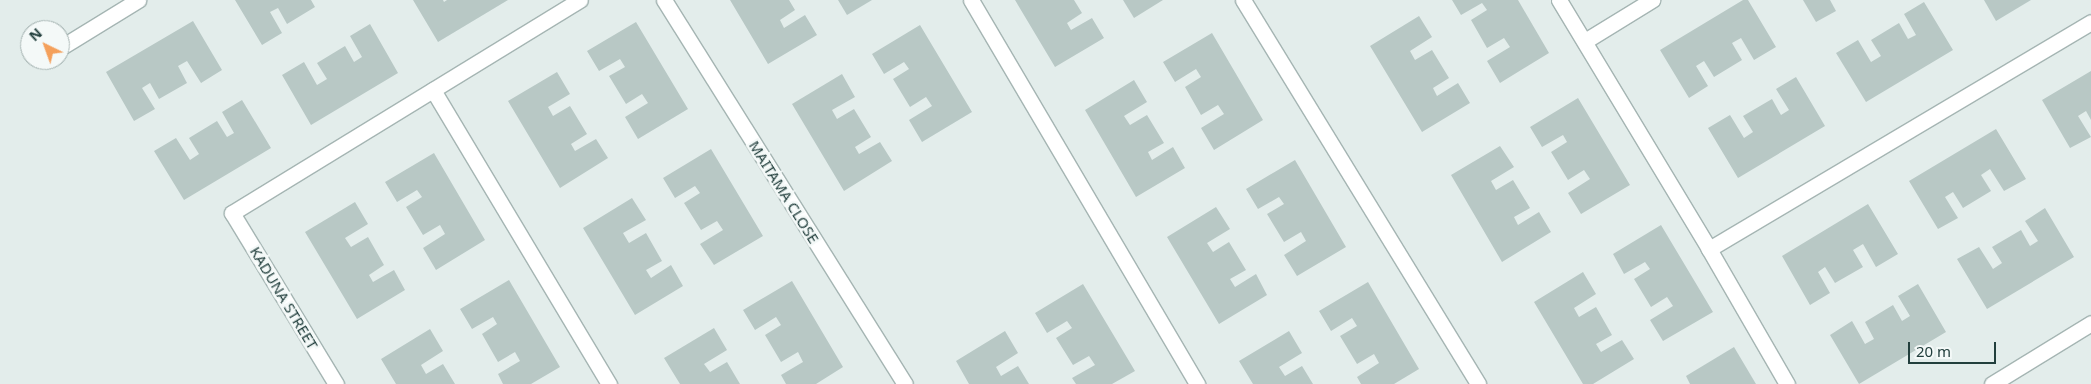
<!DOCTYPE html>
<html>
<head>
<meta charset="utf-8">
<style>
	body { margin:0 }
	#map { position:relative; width:2091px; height:384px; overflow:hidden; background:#e3edeb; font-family:"Noto Sans",sans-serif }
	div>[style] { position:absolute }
	.building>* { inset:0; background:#b8c8c5 }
	.roads { filter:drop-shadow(1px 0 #a5b5b3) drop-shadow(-1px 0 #a5b5b3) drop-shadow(0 1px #a5b5b3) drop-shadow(0 -1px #a5b5b3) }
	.minor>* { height:15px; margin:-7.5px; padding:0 7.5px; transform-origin:7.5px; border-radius:7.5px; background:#fff }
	span { translate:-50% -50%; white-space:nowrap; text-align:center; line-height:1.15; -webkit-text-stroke:5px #f4f9f8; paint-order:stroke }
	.street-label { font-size:15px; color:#223f3d }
	.north { position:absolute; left:20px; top:20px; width:50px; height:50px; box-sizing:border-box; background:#f4f9f8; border:1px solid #a0afad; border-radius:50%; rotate:318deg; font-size:14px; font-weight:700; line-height:20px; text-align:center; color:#223f3d }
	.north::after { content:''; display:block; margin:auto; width:18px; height:22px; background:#f4a05b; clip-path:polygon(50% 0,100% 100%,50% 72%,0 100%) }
	.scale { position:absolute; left:1908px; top:342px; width:88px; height:22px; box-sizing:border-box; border:2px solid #223f3d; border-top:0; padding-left:6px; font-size:15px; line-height:18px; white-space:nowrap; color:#223f3d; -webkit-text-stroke:4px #f4f9f8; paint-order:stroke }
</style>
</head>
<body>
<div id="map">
	<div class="building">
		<div style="clip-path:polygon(235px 0,311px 0,315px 7px,287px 24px,278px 8px,270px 12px,282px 33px,262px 45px)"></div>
		<div style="clip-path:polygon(413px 0,443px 0,444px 2px,447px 0,508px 0,438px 42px)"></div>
		<div style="clip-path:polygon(730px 0,789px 0,795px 10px,780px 20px,784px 28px,805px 15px,817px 35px,768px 64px)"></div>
		<div style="clip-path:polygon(838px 0,872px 0,847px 15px)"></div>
		<div style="clip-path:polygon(1015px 0,1074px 0,1082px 13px,1067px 23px,1071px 30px,1092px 18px,1104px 38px,1055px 67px)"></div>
		<div style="clip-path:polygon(1123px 0,1163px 0,1134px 18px)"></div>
		<div style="clip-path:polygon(1452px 0,1518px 0,1549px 53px,1500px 83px,1487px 61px,1510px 47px,1504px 38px,1487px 48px,1471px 20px,1487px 10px,1482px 3px,1461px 15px)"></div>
		<div style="clip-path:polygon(1743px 0,1748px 0,1776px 47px,1754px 60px,1741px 38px,1732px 43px,1742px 60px,1714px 77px,1704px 61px,1696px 66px,1708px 86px,1689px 98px,1660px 50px)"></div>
		<div style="clip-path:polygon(1803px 0,1830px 0,1836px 11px,1816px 22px)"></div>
		<div style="clip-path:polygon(1984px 0,2031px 0,1996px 21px)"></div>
		<div style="clip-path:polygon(1924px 2px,1953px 50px,1866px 102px,1836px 53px,1858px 40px,1871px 62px,1881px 56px,1871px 40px,1899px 23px,1908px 39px,1916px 35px,1904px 14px)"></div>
		<div style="clip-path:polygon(1419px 16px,1432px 37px,1410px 51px,1415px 60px,1432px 50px,1449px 78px,1433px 88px,1437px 96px,1458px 83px,1470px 103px,1422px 132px,1370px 46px)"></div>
		<div style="clip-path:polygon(193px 21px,222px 70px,201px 83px,187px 61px,178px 66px,187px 83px,159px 99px,150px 83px,142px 88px,155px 109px,134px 121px,106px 72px)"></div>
		<div style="clip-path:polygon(636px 22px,688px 109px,638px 139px,625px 117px,648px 103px,642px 94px,626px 104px,609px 76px,625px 67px,620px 59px,599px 71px,587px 51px)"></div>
		<div style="clip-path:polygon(370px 24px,398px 73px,311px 125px,282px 75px,304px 62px,317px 85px,327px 79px,317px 63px,345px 46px,354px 62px,362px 57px,350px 36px)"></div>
		<div style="clip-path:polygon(920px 25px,972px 112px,922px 142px,909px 120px,932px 106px,926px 97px,910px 107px,893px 79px,909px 69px,904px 62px,884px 74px,872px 54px)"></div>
		<div style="clip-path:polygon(1212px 33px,1263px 120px,1214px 150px,1201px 128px,1224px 114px,1218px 105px,1201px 115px,1185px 87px,1201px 77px,1196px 69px,1175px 82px,1163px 62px)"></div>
		<div style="clip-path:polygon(2091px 71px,2091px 120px,2086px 111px,2078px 116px,2091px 137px,2070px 148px,2042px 100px)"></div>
		<div style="clip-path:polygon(557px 72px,570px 94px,548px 107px,553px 116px,570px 106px,587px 134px,571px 144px,575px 151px,596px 139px,608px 158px,560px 188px,508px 101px)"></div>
		<div style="clip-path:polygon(842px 74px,855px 97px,832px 110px,837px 119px,854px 109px,871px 137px,855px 147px,859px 154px,880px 142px,892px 161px,844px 191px,792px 104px)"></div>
		<div style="clip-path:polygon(1796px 77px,1825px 126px,1738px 178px,1708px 128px,1730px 115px,1744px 138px,1753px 132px,1743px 116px,1772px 99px,1781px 115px,1789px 110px,1776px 89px)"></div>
		<div style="clip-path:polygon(1134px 80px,1147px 102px,1124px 116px,1130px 125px,1147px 115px,1164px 143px,1148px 152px,1152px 160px,1173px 147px,1185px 168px,1136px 197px,1085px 110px)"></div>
		<div style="clip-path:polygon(1578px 98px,1630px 185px,1581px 214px,1568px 193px,1590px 179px,1584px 170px,1568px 180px,1551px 152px,1567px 142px,1563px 135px,1542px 147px,1530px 127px)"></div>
		<div style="clip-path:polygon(242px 100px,271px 148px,184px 200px,154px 151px,176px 138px,190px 160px,199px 154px,189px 138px,217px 121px,227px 137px,234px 133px,222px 112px)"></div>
		<div style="clip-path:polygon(1996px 129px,2026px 179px,2004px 191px,1990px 169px,1981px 175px,1991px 191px,1963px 208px,1953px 192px,1945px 197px,1958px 218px,1938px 229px,1909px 181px)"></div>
		<div style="clip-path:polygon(1500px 146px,1514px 167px,1491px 181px,1496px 190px,1513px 180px,1530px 208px,1514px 217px,1518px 225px,1539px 212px,1551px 232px,1502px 262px,1451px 175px)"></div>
		<div style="clip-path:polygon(711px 149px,763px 236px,714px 265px,700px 244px,723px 230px,717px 221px,701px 230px,684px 203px,700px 193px,695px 186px,675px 198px,663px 178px)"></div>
		<div style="clip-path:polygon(434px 153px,485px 240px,436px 270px,423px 248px,445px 234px,440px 225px,423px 235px,406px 207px,422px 197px,417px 190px,397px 202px,385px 182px)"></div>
		<div style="clip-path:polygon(1295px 160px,1346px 247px,1297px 276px,1284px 255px,1306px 241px,1301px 232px,1284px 242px,1267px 214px,1284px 204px,1279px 197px,1258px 209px,1246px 189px)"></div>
		<div style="clip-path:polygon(632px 198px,646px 220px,623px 233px,629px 243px,646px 233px,662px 261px,646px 270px,651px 278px,671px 265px,683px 286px,635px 315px,583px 228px)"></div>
		<div style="clip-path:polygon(355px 202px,368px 224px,345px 238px,351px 247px,368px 237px,384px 265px,369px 275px,373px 282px,394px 270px,405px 290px,357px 319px,305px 232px)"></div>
		<div style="clip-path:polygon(1868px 204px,1898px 254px,1876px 267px,1863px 244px,1853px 250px,1863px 267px,1835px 283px,1825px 267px,1818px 272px,1830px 293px,1810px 305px,1782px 256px)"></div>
		<div style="clip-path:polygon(1216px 207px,1230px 229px,1207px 243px,1213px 252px,1229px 242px,1246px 270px,1230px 279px,1235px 287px,1256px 274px,1267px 295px,1219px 324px,1167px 237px)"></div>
		<div style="clip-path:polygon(2045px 208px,2074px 257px,1987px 309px,1957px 259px,1979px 247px,1993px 269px,2002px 263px,1992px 247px,2021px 230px,2030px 246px,2038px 241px,2025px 221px)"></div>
		<div style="clip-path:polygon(1661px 225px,1713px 312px,1663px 341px,1650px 320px,1673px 306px,1667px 297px,1651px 307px,1634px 279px,1650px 269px,1645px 262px,1624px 274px,1613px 254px)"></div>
		<div style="clip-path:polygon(1583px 272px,1596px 294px,1574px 308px,1579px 317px,1596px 307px,1612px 335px,1596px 344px,1601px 352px,1622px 340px,1634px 359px,1593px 384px,1583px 384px,1534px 302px)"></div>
		<div style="clip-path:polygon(509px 280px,560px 367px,531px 384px,503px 384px,498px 374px,520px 361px,515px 352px,498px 362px,482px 334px,497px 324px,493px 317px,472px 329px,460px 309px)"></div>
		<div style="clip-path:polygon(792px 281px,843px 367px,816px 384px,786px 384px,781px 375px,803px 362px,798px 352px,781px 362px,765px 335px,781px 325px,776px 317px,755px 330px,743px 310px)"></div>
		<div style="clip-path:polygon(1368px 282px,1419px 369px,1394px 384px,1361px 384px,1357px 377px,1379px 363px,1374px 354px,1357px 364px,1340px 336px,1357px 326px,1352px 318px,1331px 331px,1319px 311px)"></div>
		<div style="clip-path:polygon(1083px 284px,1135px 371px,1112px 384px,1076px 384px,1072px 378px,1095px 365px,1089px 356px,1073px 365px,1056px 338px,1072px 328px,1067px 321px,1047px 333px,1035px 313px)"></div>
		<div style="clip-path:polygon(1918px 284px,1946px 332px,1859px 384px,1830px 335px,1852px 321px,1865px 344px,1874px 339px,1865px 322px,1893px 305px,1902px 321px,1910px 316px,1898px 296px)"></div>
		<div style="clip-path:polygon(714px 328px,727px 350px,704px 364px,710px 372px,727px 362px,740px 384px,680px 384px,664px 358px)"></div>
		<div style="clip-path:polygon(430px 329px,443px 351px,421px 365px,426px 374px,443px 364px,455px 384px,396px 384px,381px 359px)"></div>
		<div style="clip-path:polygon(1005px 331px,1018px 353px,996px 367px,1001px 376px,1018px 366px,1029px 384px,969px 384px,956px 361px)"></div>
		<div style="clip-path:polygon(1289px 331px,1302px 353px,1279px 367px,1285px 376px,1302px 366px,1313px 384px,1253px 384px,1239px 361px)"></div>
		<div style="clip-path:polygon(1734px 347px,1756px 384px,1690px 384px,1686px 376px)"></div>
	</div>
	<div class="roads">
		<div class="minor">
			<div style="left:664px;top:0;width:453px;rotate:57.9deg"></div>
			<div style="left:971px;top:0;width:446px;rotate:59.5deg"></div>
			<div style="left:1243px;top:0;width:450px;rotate:58.5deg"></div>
			<div style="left:1559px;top:0;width:291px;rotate:58.9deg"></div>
			<div style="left:1709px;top:249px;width:156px;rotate:60deg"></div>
			<div style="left:1585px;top:41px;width:79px;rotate:-31.5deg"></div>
			<div style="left:60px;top:48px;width:92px;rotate:-31.6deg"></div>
			<div style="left:433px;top:90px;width:343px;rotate:59.1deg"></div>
			<div style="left:1709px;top:249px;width:444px;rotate:-30.7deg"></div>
			<div style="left:336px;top:384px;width:200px;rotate:-121.3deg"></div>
			<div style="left:232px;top:213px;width:408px;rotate:-31.5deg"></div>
			<div style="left:1992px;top:384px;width:116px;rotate:-31.6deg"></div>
		</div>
	</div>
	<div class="street-label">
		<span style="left:784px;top:192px;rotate:58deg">MAITAMA CLOSE</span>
		<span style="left:284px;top:298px;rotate:59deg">KADUNA STREET</span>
	</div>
	<div class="north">N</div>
	<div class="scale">20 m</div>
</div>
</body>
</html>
